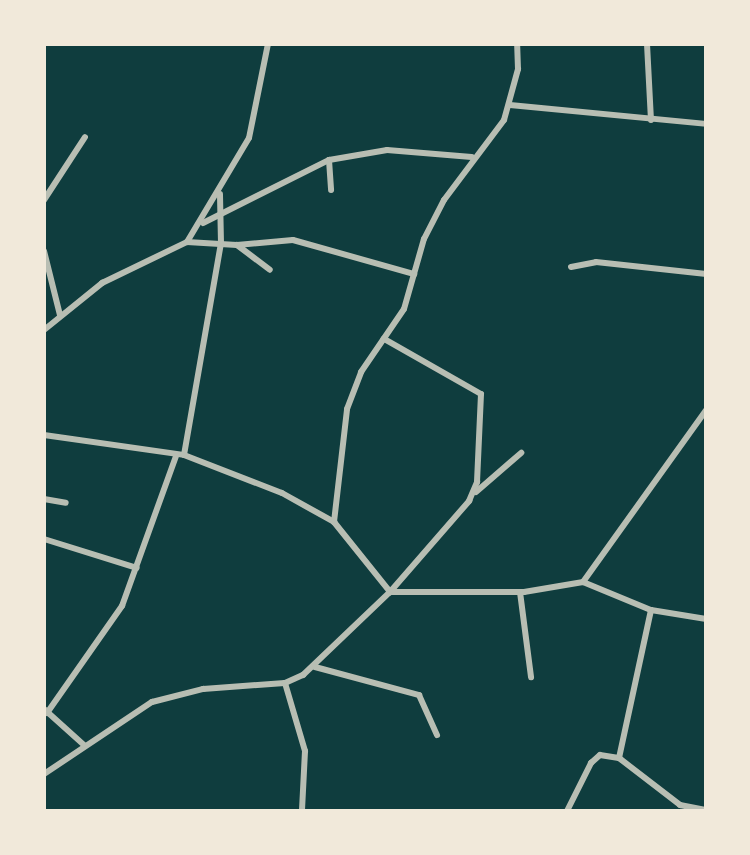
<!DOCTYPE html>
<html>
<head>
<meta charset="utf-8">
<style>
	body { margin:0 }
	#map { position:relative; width:750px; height:855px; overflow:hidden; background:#0f3d3e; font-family:"Exo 2",sans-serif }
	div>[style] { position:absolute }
	.minor>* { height:6px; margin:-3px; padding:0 3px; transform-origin:3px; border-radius:3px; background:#b8beb3 }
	span { translate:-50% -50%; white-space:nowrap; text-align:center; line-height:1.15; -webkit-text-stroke:5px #f1e9da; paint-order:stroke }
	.frame { position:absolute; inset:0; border:46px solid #f1e9da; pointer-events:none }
</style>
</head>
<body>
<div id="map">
	<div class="minor">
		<div style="left:647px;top:44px;width:76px;rotate:87deg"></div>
		<div style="left:510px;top:105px;width:197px;rotate:5.5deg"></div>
		<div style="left:329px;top:160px;width:30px;rotate:86deg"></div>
		<div style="left:44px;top:200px;width:75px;rotate:-56.9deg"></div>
		<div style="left:203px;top:223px;width:141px;rotate:-26.6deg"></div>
		<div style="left:329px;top:160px;width:59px;rotate:-9.8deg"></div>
		<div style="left:387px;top:150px;width:85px;rotate:4.7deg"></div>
		<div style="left:187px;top:242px;width:50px;rotate:3.4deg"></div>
		<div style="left:237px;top:245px;width:41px;rotate:37.1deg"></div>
		<div style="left:237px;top:245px;width:56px;rotate:-5.1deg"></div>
		<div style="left:293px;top:240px;width:126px;rotate:15.7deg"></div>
		<div style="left:44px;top:251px;width:66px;rotate:76deg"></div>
		<div style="left:571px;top:267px;width:25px;rotate:-11deg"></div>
		<div style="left:596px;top:262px;width:111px;rotate:6.2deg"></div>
		<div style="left:44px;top:330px;width:75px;rotate:-39deg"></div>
		<div style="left:102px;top:283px;width:94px;rotate:-25.8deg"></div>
		<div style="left:187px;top:242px;width:121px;rotate:-59.2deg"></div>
		<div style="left:249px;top:138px;width:96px;rotate:-78.6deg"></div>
		<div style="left:44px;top:435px;width:141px;rotate:8.1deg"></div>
		<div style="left:184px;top:455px;width:105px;rotate:21.2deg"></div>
		<div style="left:282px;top:493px;width:60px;rotate:29.1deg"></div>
		<div style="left:334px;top:522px;width:90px;rotate:51.3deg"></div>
		<div style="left:184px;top:455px;width:215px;rotate:-80.1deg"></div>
		<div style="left:221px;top:243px;width:49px;rotate:-91.2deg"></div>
		<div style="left:476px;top:492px;width:60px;rotate:-40.9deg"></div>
		<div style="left:44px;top:499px;width:22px;rotate:10deg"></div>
		<div style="left:334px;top:522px;width:114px;rotate:-83.4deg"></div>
		<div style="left:347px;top:409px;width:40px;rotate:-69deg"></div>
		<div style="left:361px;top:372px;width:76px;rotate:-55.7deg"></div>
		<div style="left:404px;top:309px;width:73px;rotate:-74.1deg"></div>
		<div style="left:424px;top:239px;width:44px;rotate:-62.9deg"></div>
		<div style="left:444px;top:200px;width:100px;rotate:-53.1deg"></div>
		<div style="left:504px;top:120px;width:53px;rotate:-74.6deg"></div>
		<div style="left:518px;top:69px;width:25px;rotate:-92deg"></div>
		<div style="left:44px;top:539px;width:97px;rotate:17.3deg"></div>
		<div style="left:583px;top:582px;width:211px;rotate:-54.4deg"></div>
		<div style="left:390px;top:592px;width:134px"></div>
		<div style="left:524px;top:592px;width:60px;rotate:-9.6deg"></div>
		<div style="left:583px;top:582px;width:74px;rotate:22.4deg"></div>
		<div style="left:651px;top:610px;width:56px;rotate:9.3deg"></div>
		<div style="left:520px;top:592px;width:86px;rotate:82.6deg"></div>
		<div style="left:651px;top:610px;width:151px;rotate:102.2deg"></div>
		<div style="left:619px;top:758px;width:77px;rotate:37.6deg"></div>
		<div style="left:680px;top:805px;width:26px;rotate:11deg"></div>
		<div style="left:315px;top:667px;width:108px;rotate:15.1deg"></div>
		<div style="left:419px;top:695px;width:44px;rotate:65.8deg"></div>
		<div style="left:285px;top:683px;width:71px;rotate:73.6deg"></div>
		<div style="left:305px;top:751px;width:60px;rotate:92.9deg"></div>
		<div style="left:44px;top:709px;width:54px;rotate:42deg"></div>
		<div style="left:47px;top:713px;width:131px;rotate:-55deg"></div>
		<div style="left:122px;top:606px;width:159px;rotate:-70.2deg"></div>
		<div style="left:44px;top:774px;width:130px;rotate:-33.7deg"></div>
		<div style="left:152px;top:702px;width:53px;rotate:-14.3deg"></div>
		<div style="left:203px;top:689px;width:82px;rotate:-4.2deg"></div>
		<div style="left:285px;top:683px;width:20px;rotate:-24deg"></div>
		<div style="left:303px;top:675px;width:120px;rotate:-43.7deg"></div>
		<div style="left:390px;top:592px;width:121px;rotate:-49deg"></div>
		<div style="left:469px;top:501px;width:21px;rotate:-67deg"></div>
		<div style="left:477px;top:482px;width:88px;rotate:-87.4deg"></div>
		<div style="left:481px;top:394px;width:112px;rotate:-150.4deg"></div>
		<div style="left:567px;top:811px;width:54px;rotate:-63.4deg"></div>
		<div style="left:591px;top:763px;width:12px;rotate:-42deg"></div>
		<div style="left:600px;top:755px;width:19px;rotate:9deg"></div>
	</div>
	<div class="frame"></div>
</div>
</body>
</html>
